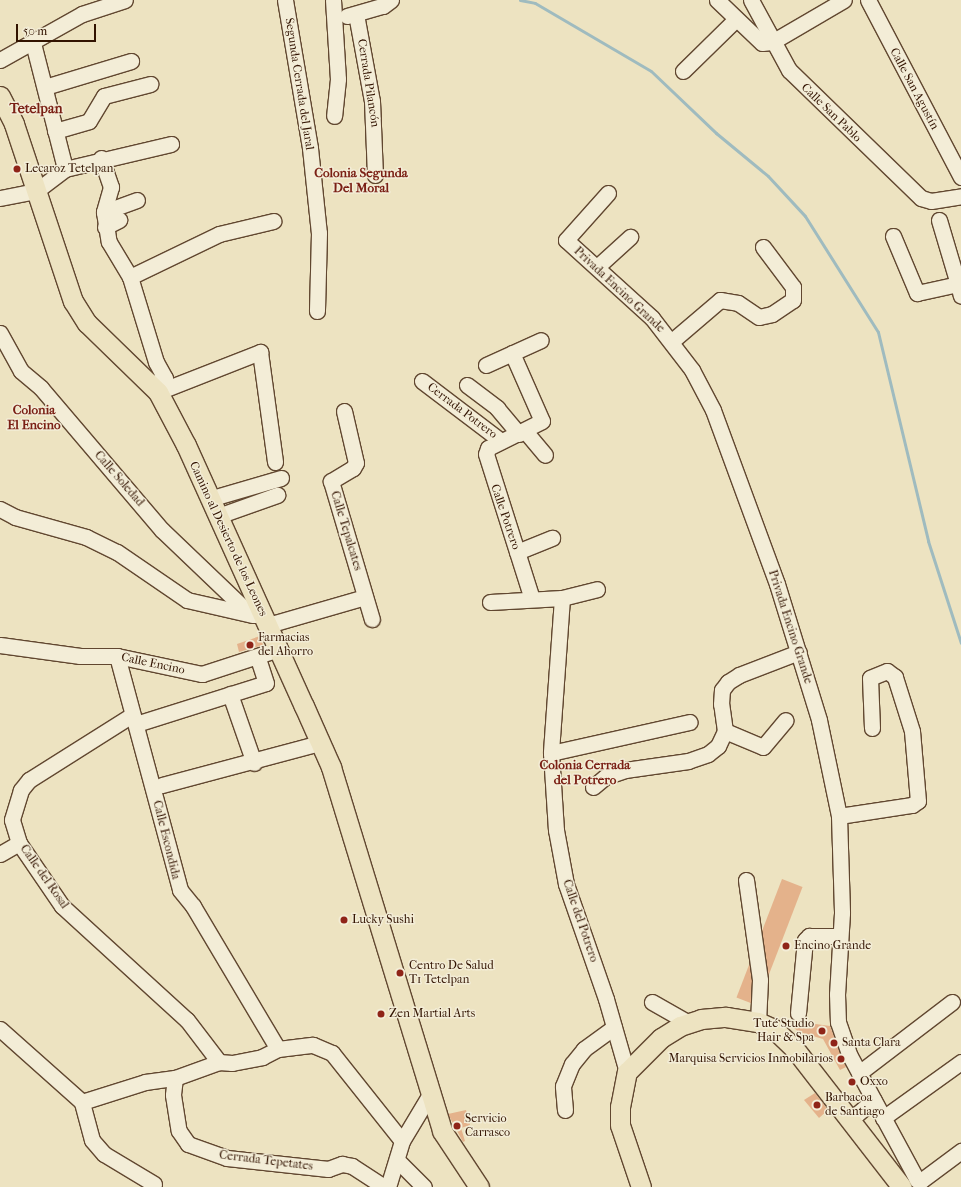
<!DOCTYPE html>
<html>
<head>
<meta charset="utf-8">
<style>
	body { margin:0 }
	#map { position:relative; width:961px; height:1187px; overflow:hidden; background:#ede3c1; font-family:"IM FELL French Canon",serif }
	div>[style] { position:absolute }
	.stream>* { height:3px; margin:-1.5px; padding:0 1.5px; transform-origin:1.5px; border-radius:1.5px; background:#9fbbbf }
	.building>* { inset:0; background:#e4b28b; transform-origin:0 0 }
	.roads { filter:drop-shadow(1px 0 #614730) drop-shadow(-1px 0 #614730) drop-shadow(0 1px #614730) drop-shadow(0 -1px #614730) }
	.minor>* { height:15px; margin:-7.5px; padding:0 7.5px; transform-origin:7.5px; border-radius:7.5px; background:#f3edd7 }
	.major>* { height:19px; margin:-9.5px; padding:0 9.5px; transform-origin:9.5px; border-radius:9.5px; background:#ede3c1 }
	.dots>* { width:11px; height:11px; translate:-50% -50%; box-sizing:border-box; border:2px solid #f3edd7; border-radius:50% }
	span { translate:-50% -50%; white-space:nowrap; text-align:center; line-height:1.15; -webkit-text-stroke:3px #f3edd7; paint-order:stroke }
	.street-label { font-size:12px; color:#321300 }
	.poi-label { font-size:12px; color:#321300 }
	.left { translate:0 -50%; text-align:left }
	.right { translate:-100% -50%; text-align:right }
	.neighbourhood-label { font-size:13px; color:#7a1f14; font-weight:700 }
	.quarter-label { font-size:14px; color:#7a1f14; font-weight:700 }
	.scale { position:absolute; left:16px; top:24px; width:80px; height:18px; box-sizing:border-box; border:2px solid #321300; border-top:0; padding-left:5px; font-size:12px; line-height:14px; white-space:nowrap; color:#321300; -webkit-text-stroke:3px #f3edd7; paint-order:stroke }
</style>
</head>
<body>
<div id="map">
	<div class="stream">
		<div style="left:520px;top:0;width:15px;rotate:11deg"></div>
		<div style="left:535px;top:3px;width:134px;rotate:30.4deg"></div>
		<div style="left:651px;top:71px;width:90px;rotate:43.6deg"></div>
		<div style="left:716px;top:133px;width:67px;rotate:39.6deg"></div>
		<div style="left:768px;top:176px;width:54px;rotate:47.2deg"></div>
		<div style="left:805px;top:216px;width:137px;rotate:57.8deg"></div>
		<div style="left:878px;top:332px;width:215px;rotate:76.5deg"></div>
		<div style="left:928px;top:541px;width:107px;rotate:72.1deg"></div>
	</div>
	<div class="building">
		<div style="clip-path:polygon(260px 636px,263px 645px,239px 652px,237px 644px)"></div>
		<div style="left:782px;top:879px;width:22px;height:127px;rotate:21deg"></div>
		<div style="clip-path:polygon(794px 1021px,830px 1026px,846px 1067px,840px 1070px,823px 1039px,799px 1032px,794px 1028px)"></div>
		<div style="clip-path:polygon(815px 1093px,828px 1110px,819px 1118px,804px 1100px)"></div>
		<div style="clip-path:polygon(466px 1110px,470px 1125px,461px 1128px,465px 1141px,463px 1142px,448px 1114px)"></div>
	</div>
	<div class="roads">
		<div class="minor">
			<div style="left:285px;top:0;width:150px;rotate:80.4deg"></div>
			<div style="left:310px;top:148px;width:85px;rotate:84deg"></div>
			<div style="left:319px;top:233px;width:78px;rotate:91.5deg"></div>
			<div style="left:333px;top:0;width:79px;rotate:86.4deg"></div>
			<div style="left:338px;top:79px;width:37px;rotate:96deg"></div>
			<div style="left:717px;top:0;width:62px;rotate:43.7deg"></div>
			<div style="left:762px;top:43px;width:10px;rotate:-6deg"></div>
			<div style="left:772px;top:42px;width:83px;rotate:-30.3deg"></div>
			<div style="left:751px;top:0;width:80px;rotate:61.5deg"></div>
			<div style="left:789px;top:70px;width:184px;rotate:44.1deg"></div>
			<div style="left:921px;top:198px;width:10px;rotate:17deg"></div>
			<div style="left:931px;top:201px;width:30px;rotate:-9deg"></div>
			<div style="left:868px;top:0;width:200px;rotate:62.3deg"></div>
			<div style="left:356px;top:14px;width:88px;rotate:79.6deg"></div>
			<div style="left:372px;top:101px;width:74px;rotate:87.7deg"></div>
			<div style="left:347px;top:16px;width:37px;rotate:-16deg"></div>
			<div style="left:383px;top:6px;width:10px;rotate:-37deg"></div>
			<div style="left:33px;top:43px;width:130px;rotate:75.7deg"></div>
			<div style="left:0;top:60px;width:94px;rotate:-29.3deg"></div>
			<div style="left:82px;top:14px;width:45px;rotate:-18deg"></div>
			<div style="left:683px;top:71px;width:73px;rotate:-44.4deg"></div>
			<div style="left:45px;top:87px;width:90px;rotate:-16.8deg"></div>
			<div style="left:55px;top:131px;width:35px;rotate:-16deg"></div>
			<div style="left:89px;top:121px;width:29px;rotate:-59deg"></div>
			<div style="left:104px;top:96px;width:48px;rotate:-14.6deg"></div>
			<div style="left:101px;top:158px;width:31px;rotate:71deg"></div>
			<div style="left:111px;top:187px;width:26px;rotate:106deg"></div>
			<div style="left:104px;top:212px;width:30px;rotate:81deg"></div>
			<div style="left:109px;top:242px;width:41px;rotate:59deg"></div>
			<div style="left:130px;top:277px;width:89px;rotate:73deg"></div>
			<div style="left:156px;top:362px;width:18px;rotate:61deg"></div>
			<div style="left:165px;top:378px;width:16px;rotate:153deg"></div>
			<div style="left:608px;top:193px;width:63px;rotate:131.8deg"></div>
			<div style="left:566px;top:240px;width:116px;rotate:42.2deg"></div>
			<div style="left:652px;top:318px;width:66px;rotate:52.4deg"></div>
			<div style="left:692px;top:370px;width:45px;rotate:62.3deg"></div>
			<div style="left:713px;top:410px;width:185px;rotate:69.8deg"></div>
			<div style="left:777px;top:584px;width:142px;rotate:72.8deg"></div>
			<div style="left:819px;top:720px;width:98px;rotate:78.2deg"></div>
			<div style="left:839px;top:816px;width:97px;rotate:88.2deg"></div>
			<div style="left:842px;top:913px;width:81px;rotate:93.5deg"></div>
			<div style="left:837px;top:994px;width:28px;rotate:88deg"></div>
			<div style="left:838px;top:1022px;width:36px;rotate:71deg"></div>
			<div style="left:850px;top:1056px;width:141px;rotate:61.6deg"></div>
			<div style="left:917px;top:1180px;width:5px"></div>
			<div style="left:922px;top:1180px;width:49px;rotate:-36.6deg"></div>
			<div style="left:0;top:198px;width:37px;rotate:-11deg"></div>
			<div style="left:36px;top:191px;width:36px;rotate:-37deg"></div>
			<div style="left:65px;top:169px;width:109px;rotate:-13.3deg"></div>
			<div style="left:104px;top:212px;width:35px;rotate:-20deg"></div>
			<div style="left:939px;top:220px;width:67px;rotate:73.5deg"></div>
			<div style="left:105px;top:227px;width:16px;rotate:-27deg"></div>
			<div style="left:893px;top:236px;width:62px;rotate:67.2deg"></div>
			<div style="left:917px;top:293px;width:42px;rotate:-12.4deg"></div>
			<div style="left:958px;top:284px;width:12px;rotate:76deg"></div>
			<div style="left:597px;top:267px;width:45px;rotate:-42.3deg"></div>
			<div style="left:130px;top:277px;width:99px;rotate:-25.8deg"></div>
			<div style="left:219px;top:234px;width:56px;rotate:-13.5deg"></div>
			<div style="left:0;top:333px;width:43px;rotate:61.1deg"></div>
			<div style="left:21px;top:371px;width:26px;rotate:40deg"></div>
			<div style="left:41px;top:388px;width:187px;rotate:49.6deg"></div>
			<div style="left:162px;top:530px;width:122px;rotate:43.7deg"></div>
			<div style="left:672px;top:341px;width:63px;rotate:-40.5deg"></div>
			<div style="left:720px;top:300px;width:18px;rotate:9deg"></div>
			<div style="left:738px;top:303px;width:25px;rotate:34deg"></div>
			<div style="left:759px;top:317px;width:13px;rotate:-13deg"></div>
			<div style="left:772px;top:314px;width:25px;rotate:-34deg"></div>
			<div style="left:793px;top:300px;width:13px;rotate:-90deg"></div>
			<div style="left:793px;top:287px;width:50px;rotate:-126.9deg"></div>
			<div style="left:512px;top:353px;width:74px;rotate:66.2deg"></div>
			<div style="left:542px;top:421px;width:60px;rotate:153.4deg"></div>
			<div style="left:488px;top:448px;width:6px;rotate:108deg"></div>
			<div style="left:486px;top:454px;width:152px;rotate:72.4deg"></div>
			<div style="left:486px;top:365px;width:60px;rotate:-24.4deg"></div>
			<div style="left:422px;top:381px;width:99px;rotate:37.2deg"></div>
			<div style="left:467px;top:385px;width:38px;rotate:37deg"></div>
			<div style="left:497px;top:408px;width:34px;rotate:50deg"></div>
			<div style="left:158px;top:392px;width:110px;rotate:-21.4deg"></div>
			<div style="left:260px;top:352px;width:111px;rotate:82.2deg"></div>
			<div style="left:344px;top:411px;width:53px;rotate:77deg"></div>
			<div style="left:356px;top:463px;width:6px;rotate:121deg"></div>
			<div style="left:353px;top:468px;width:26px;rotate:149deg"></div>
			<div style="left:331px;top:481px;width:144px;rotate:73.5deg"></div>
			<div style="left:525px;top:431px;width:31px;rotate:50deg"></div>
			<div style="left:209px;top:499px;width:75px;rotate:-16.3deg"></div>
			<div style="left:0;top:509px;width:17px;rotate:28deg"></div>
			<div style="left:15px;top:517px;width:74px;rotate:15.7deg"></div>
			<div style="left:86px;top:537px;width:34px;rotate:26deg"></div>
			<div style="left:117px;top:552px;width:85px;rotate:34.4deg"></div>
			<div style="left:187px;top:600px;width:68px;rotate:12.8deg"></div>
			<div style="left:218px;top:516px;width:63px;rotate:-19.6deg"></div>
			<div style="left:517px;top:552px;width:38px;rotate:-22deg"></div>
			<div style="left:562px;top:598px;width:155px;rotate:94.1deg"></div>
			<div style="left:551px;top:753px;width:77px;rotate:86.3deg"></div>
			<div style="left:556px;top:830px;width:55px;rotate:79.5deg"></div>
			<div style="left:566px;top:884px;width:122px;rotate:70.8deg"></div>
			<div style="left:606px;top:999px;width:76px;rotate:74deg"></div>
			<div style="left:490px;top:602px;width:72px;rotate:-3.2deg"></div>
			<div style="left:562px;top:598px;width:36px;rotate:-14deg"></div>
			<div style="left:268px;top:625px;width:101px;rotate:-16.1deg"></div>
			<div style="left:0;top:645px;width:81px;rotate:7.8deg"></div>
			<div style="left:80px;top:656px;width:37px"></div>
			<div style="left:117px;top:656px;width:87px;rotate:12deg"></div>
			<div style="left:202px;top:674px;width:81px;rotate:-18deg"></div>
			<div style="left:117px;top:656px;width:242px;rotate:74.9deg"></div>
			<div style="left:180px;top:890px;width:21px;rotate:51deg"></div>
			<div style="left:193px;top:906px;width:166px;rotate:59.3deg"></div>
			<div style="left:230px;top:694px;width:73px;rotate:70.8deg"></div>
			<div style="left:132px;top:715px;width:122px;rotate:147.7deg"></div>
			<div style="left:29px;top:780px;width:13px;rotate:129deg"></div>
			<div style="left:21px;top:790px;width:31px;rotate:107deg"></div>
			<div style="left:12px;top:820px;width:24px;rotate:73deg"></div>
			<div style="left:19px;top:843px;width:76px;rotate:55.7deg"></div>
			<div style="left:62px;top:906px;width:169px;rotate:42.4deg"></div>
			<div style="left:187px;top:1020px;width:53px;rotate:52.7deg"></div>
			<div style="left:136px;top:724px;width:136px;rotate:-17.5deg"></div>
			<div style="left:266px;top:683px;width:28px;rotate:-108deg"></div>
			<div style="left:725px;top:731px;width:41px;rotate:22.8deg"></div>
			<div style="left:763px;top:747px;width:35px;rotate:-50deg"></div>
			<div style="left:551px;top:753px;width:142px;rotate:-12.6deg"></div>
			<div style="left:162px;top:785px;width:163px;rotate:-14.9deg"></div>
			<div style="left:593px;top:787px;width:16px;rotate:-40deg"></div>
			<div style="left:605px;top:777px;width:21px;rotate:-19deg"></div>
			<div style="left:625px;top:770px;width:64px;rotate:-8.1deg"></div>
			<div style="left:688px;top:761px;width:21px;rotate:-19deg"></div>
			<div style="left:708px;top:754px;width:13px;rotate:-39deg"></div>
			<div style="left:718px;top:746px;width:17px;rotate:-65deg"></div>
			<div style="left:725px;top:731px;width:27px;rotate:-98deg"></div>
			<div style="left:721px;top:704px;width:14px;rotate:-86deg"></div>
			<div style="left:722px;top:690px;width:10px;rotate:-53deg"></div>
			<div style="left:728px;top:682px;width:13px;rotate:-32deg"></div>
			<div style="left:739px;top:675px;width:64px;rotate:-21deg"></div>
			<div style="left:839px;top:816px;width:74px;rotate:-8.6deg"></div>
			<div style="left:912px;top:805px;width:7px;rotate:-34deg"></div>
			<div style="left:918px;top:801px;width:70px;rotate:-94.9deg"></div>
			<div style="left:912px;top:731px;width:57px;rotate:-107.5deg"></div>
			<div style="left:895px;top:677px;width:10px;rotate:-143deg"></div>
			<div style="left:887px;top:671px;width:18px;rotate:158deg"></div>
			<div style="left:870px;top:678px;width:50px;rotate:87.7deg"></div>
			<div style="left:0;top:854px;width:22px;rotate:-30deg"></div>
			<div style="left:746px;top:880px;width:101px;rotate:82deg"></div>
			<div style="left:760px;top:980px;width:42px;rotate:92.7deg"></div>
			<div style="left:652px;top:1002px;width:43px;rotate:29.6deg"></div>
			<div style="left:798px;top:1013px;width:73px;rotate:-84.5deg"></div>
			<div style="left:805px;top:940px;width:6px;rotate:-45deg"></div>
			<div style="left:809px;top:936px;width:31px"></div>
			<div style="left:0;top:1029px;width:110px;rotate:41.7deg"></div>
			<div style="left:859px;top:1073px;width:117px;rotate:-37.4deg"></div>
			<div style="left:175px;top:1078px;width:17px;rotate:97deg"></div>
			<div style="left:173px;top:1095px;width:36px;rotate:81deg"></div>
			<div style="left:179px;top:1131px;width:16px;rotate:55deg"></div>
			<div style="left:188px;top:1144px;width:41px;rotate:19.7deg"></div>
			<div style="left:227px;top:1158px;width:102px;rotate:6.2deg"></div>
			<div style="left:328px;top:1169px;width:15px;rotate:-20deg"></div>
			<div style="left:342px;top:1164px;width:10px;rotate:11deg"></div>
			<div style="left:352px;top:1166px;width:38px;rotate:33deg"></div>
			<div style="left:565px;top:1110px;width:24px;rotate:-95deg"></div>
			<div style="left:563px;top:1086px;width:24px;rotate:-68deg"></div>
			<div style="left:572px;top:1064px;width:19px;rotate:-51deg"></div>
			<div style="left:584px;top:1049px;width:37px;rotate:-36deg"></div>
			<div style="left:883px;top:1118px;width:96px;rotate:-35.7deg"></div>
			<div style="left:850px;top:1120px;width:31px;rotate:-40deg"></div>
			<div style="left:397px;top:1160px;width:38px;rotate:45deg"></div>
			<div style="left:154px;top:1184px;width:58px;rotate:-149deg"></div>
			<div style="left:104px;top:1154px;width:18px;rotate:-131deg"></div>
			<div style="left:92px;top:1140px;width:39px;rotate:-105deg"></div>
			<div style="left:82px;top:1102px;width:66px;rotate:-17.6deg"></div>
			<div style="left:145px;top:1082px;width:30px;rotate:-8deg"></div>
			<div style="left:175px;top:1078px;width:47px;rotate:-20deg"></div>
			<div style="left:219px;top:1062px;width:13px;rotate:4deg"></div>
			<div style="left:232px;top:1063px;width:31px;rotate:-11deg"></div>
			<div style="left:262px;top:1057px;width:18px;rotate:-27deg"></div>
			<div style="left:278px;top:1049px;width:35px;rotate:-7deg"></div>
			<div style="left:313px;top:1045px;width:21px;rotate:23deg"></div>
			<div style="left:332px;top:1053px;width:112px;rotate:51.5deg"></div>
			<div style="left:388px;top:1187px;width:48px;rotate:-73.1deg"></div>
			<div style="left:402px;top:1141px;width:52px;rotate:-59deg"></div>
		</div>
		<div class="major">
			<div style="left:0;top:96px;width:31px;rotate:63deg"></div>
			<div style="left:14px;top:124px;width:187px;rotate:71.6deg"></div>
			<div style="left:73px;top:301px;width:26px;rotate:58deg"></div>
			<div style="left:87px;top:323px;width:99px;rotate:44.2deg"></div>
			<div style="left:158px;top:392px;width:60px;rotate:62.2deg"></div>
			<div style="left:186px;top:445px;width:286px;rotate:65.7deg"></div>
			<div style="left:304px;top:706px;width:67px;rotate:66.1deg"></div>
			<div style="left:331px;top:767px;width:381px;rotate:73deg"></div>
			<div style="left:442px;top:1131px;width:67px;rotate:56.5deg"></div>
			<div style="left:641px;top:1187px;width:65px;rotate:-108.7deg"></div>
			<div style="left:620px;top:1125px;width:18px;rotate:-90deg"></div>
			<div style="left:620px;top:1107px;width:36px;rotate:-79deg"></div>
			<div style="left:627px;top:1072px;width:48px;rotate:-45deg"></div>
			<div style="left:661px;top:1038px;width:22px;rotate:-32deg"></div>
			<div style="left:680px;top:1026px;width:22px;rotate:-18deg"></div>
			<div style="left:701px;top:1019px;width:25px;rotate:-5deg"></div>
			<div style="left:726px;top:1017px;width:32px;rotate:9deg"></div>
			<div style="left:758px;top:1022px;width:17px;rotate:24deg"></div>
			<div style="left:774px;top:1029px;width:28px;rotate:44deg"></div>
			<div style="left:794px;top:1048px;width:176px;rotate:52.2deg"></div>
		</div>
	</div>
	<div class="dots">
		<div style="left:17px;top:169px;background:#8f2418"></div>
		<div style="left:250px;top:645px;background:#8f2418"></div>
		<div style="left:344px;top:920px;background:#8f2418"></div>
		<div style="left:786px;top:946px;background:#8f2418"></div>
		<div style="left:400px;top:973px;background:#8f2418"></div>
		<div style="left:381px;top:1014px;background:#8f2418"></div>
		<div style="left:822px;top:1031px;background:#8f2418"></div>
		<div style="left:834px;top:1043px;background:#8f2418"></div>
		<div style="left:841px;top:1059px;background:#8f2418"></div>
		<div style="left:852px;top:1082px;background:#8f2418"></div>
		<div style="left:817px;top:1105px;background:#8f2418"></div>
		<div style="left:457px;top:1126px;background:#8f2418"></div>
	</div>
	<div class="street-label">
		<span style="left:368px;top:83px;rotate:81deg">Cerrada Pilancón</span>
		<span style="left:299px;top:84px;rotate:81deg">Segunda Cerrada del Jaral</span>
		<span style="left:914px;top:89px;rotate:62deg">Calle San Agustín</span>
		<span style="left:831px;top:113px;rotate:44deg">Calle San Pablo</span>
		<span style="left:619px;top:290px;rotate:43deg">Privada Encino Grande</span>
		<span style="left:462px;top:411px;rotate:37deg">Cerrada Potrero</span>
		<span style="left:119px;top:479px;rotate:49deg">Calle Soledad</span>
		<span style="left:505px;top:517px;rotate:71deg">Calle Potrero</span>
		<span style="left:346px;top:531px;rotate:73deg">Calle Tepalcates</span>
		<span style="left:228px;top:539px;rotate:65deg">Camino al Desierto de los Leones</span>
		<span style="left:790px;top:627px;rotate:72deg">Privada Encino Grande</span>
		<span style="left:153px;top:664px;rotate:12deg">Calle Encino</span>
		<span style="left:166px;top:840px;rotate:76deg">Calle Escondida</span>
		<span style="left:44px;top:877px;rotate:55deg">Calle del Rosal</span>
		<span style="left:580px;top:921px;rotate:71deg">Calle del Potrero</span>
		<span style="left:266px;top:1161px;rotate:7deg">Cerrada Tepetates</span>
	</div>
	<div class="poi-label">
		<span class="left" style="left:25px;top:169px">Lecaroz Tetelpan</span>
		<span class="left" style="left:258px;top:645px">Farmacias<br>del Ahorro</span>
		<span class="left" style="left:352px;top:920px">Lucky Sushi</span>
		<span class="left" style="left:794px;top:946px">Encino Grande</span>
		<span class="left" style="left:409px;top:973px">Centro De Salud<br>T1 Tetelpan</span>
		<span class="left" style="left:389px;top:1014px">Zen Martial Arts</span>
		<span class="right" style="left:814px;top:1031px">Tuté Studio<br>Hair &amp; Spa</span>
		<span class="left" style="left:842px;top:1043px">Santa Clara</span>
		<span class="right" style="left:833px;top:1059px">Marquisa Servicios Inmobilarios</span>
		<span class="left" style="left:860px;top:1082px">Oxxo</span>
		<span class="left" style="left:825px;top:1105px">Barbacoa<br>de Santiago</span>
		<span class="left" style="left:465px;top:1126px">Servicio<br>Carrasco</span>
	</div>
	<div class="neighbourhood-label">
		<span style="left:361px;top:181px">Colonia Segunda<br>Del Moral</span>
		<span style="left:34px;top:418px">Colonia<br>El Encino</span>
		<span style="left:585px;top:773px">Colonia Cerrada<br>del Potrero</span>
	</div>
	<div class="quarter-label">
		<span style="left:36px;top:109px">Tetelpan</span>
	</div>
	<div class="scale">50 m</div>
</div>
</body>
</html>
